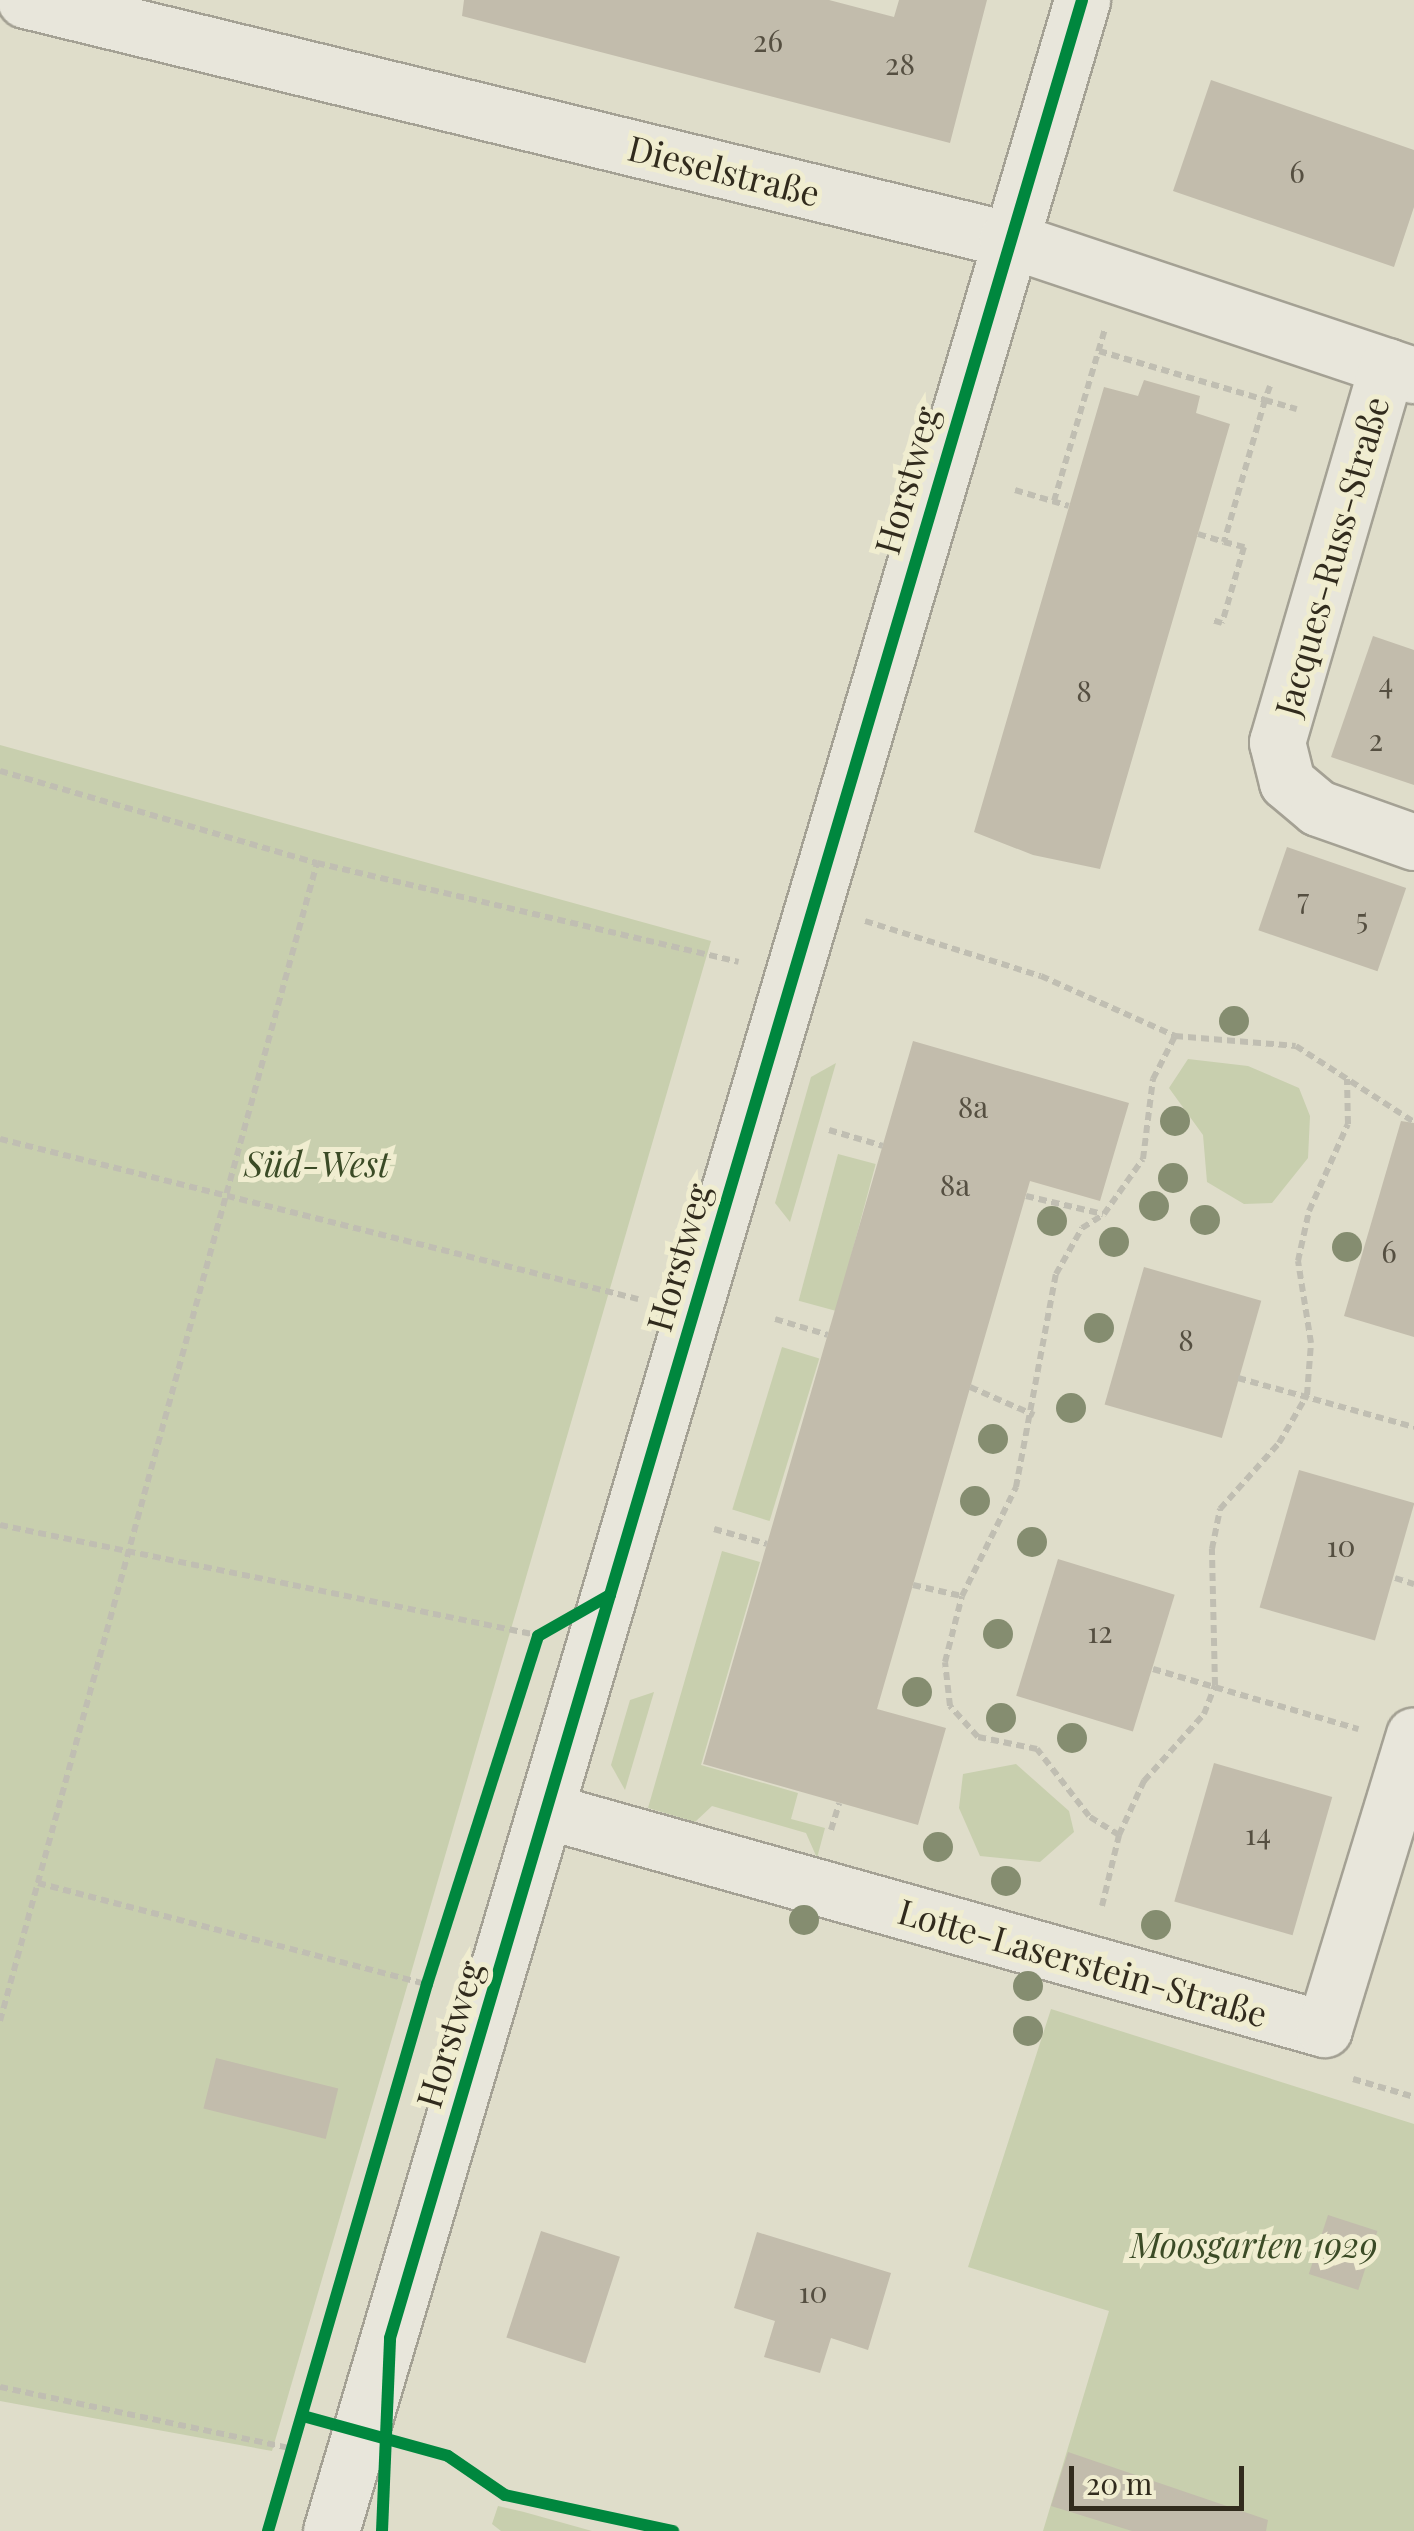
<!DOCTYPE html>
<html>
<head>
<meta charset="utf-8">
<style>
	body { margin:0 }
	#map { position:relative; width:1414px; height:2531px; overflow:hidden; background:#dfddca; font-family:"Playfair Display",serif }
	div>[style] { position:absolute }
	.green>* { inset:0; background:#c8cfae; transform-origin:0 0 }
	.building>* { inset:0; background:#c2bcac; transform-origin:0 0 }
	.path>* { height:6px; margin-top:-3px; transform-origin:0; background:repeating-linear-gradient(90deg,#c0beb2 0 8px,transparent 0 13px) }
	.roads { filter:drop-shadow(2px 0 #a4a194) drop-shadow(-2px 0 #a4a194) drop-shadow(0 2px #a4a194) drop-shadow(0 -2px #a4a194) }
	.street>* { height:55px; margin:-27.5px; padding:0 27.5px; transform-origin:27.5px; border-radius:27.5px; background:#e8e6db }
	.secondary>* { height:55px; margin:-27.5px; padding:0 27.5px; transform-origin:27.5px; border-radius:27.5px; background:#e8e6db }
	.cycleway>* { height:12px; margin:-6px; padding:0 6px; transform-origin:6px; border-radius:6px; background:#00873e }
	.trees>* { width:30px; height:30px; margin:-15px; border-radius:50%; background:#858d70 }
	span { translate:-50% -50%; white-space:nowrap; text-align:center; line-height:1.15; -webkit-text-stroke:10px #f0edd0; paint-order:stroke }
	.number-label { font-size:30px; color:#554f41 }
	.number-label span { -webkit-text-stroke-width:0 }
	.street-label { font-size:35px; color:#312b1d }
	.park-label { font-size:35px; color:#3b4b26; font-style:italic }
	.scale { position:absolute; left:1069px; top:2466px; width:175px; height:45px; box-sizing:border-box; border:5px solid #312b1d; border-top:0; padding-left:12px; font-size:30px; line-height:35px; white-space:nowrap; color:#312b1d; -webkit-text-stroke:8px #f0edd0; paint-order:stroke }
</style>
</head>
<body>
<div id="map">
	<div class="green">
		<div style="clip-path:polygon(0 745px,711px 941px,272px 2451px,0 2401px)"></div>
		<div style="clip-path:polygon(1188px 1059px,1248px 1066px,1299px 1088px,1310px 1116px,1308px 1158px,1272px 1203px,1244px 1204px,1207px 1182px,1203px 1135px,1169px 1088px)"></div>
		<div style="clip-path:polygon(836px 1063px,790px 1222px,775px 1203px,811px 1077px)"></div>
		<div style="left:838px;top:1154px;width:39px;height:152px;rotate:15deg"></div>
		<div style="left:782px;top:1347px;width:39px;height:170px;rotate:17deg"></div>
		<div style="clip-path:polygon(722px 1551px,760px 1562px,701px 1765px,798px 1793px,791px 1819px,825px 1828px,817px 1858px,806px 1833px,712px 1806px,695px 1822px,648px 1808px)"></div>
		<div style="clip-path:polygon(654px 1692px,625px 1790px,611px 1765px,630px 1700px)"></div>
		<div style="clip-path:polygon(1016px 1764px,1069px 1811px,1074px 1832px,1040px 1862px,980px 1856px,959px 1808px,963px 1774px)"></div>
		<div style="clip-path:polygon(1051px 2009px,1414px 2124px,1414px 2531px,1043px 2531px,1109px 2311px,968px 2267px)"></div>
		<div style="clip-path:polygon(498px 2506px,524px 2512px,592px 2531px,501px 2531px,492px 2524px)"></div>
	</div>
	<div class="building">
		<div style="clip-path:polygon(464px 0,829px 0,894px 17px,899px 0,987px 0,950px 143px,462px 16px)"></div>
		<div style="clip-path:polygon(1211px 80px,1414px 150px,1414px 207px,1394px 267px,1173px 191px)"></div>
		<div style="clip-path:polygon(1144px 380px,1200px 396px,1196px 413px,1230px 424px,1100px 869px,1033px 855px,974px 832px,1104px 387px,1138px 396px)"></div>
		<div style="clip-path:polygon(1373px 636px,1414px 650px,1414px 785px,1331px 757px)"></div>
		<div style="left:1287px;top:847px;width:126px;height:88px;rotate:19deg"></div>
		<div style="clip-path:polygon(913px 1041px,1129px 1103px,1100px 1201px,1030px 1181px,877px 1709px,946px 1728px,918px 1825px,703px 1764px)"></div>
		<div style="clip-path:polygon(1401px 1121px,1414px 1123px,1414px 1337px,1344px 1316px)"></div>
		<div style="left:1144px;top:1267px;width:122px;height:143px;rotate:16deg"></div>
		<div style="left:1299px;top:1470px;width:120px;height:143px;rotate:16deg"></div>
		<div style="left:1058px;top:1559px;width:122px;height:143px;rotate:17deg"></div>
		<div style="left:1214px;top:1763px;width:123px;height:144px;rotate:16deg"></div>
		<div style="left:216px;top:2058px;width:126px;height:52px;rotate:14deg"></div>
		<div style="left:1328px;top:2215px;width:52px;height:62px;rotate:18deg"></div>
		<div style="left:541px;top:2231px;width:83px;height:112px;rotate:18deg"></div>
		<div style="clip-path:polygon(757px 2232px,891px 2273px,868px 2350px,831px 2338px,820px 2373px,764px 2357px,775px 2321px,734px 2308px)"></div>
		<div style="clip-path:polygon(1068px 2452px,1268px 2520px,1266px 2531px,1132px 2531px,1051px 2506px)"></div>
	</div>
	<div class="path">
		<div style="left:1099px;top:351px;width:173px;rotate:16.4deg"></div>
		<div style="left:1265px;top:400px;width:148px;rotate:106.1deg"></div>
		<div style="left:1224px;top:542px;width:21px;rotate:14deg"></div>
		<div style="left:1244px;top:547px;width:79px;rotate:106.1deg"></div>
		<div style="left:1222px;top:623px;width:10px;rotate:-163deg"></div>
		<div style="left:1270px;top:386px;width:15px;rotate:110deg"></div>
		<div style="left:1265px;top:400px;width:33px;rotate:16deg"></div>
		<div style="left:1015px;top:490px;width:56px;rotate:16.5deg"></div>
		<div style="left:1054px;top:501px;width:179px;rotate:-73.5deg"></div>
		<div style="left:1198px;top:534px;width:27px;rotate:17deg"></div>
		<div style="left:0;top:771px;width:330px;rotate:16.2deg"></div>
		<div style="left:317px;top:863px;width:433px;rotate:13.2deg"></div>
		<div style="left:865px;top:921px;width:184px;rotate:17.4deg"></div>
		<div style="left:1041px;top:976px;width:147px;rotate:24.1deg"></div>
		<div style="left:1175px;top:1036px;width:121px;rotate:4.7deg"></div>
		<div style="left:1296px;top:1046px;width:140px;rotate:32.8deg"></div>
		<div style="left:829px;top:1130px;width:56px;rotate:16.5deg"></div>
		<div style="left:0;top:1139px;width:658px;rotate:14.08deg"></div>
		<div style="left:1026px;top:1196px;width:79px;rotate:13.2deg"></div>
		<div style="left:775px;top:1319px;width:55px;rotate:16.8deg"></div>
		<div style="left:1238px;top:1378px;width:183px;rotate:15.6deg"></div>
		<div style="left:970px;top:1387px;width:70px;rotate:23.6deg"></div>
		<div style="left:0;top:1525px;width:548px;rotate:11.58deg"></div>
		<div style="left:714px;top:1529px;width:55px;rotate:15.8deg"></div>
		<div style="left:1395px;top:1578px;width:20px;rotate:18deg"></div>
		<div style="left:913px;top:1585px;width:50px;rotate:12.7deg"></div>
		<div style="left:1153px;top:1669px;width:214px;rotate:16.3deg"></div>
		<div style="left:831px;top:1830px;width:28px;rotate:-73deg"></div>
		<div style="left:1119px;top:1835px;width:36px;rotate:-148deg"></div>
		<div style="left:1089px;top:1816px;width:85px;rotate:-127.8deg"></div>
		<div style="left:1037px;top:1749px;width:60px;rotate:-168.5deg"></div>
		<div style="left:978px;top:1737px;width:42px;rotate:-132.1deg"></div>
		<div style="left:950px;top:1706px;width:44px;rotate:-96.5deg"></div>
		<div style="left:945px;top:1662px;width:68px;rotate:-75.6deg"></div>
		<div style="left:962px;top:1596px;width:122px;rotate:-63.6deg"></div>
		<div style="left:1016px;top:1487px;width:217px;rotate:-79.4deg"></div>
		<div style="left:1056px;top:1274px;width:53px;rotate:-60.5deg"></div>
		<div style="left:1082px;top:1228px;width:26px;rotate:-32deg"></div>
		<div style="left:1104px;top:1214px;width:67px;rotate:-54.7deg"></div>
		<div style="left:1143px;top:1159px;width:81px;rotate:-82.9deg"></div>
		<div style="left:1153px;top:1079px;width:48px;rotate:-62.9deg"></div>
		<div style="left:38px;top:1883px;width:402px;rotate:14.6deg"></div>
		<div style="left:1102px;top:1906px;width:73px;rotate:-76.5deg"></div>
		<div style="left:1119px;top:1835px;width:60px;rotate:-65.2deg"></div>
		<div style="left:1144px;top:1781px;width:90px;rotate:-48.2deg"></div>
		<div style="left:1204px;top:1714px;width:31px;rotate:-69deg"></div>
		<div style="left:1215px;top:1685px;width:136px;rotate:-91.3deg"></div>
		<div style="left:1212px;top:1549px;width:41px;rotate:-78.7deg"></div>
		<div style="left:1220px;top:1509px;width:89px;rotate:-48.2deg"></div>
		<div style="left:1279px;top:1443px;width:56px;rotate:-59.7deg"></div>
		<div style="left:1307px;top:1395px;width:52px;rotate:-85.6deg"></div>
		<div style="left:1311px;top:1343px;width:83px;rotate:-99deg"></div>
		<div style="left:1298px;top:1261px;width:51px;rotate:-77.6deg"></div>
		<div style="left:1309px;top:1211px;width:95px;rotate:-65.9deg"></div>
		<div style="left:1348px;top:1124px;width:45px;rotate:-91.3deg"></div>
		<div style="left:0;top:2021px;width:1201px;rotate:-74.69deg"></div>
		<div style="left:1353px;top:2079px;width:64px;rotate:16.4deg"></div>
		<div style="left:0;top:2387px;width:300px;rotate:11.9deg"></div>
	</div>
	<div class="roads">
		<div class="street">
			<div style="left:25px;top:0;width:1011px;rotate:13.68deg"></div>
			<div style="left:1007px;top:239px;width:429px;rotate:18.5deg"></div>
			<div style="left:1387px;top:366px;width:392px;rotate:106.3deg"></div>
			<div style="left:1277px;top:742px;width:41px;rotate:76deg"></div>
			<div style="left:1287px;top:782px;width:40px;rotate:40deg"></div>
			<div style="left:1318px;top:808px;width:102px;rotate:19.5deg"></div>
			<div style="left:547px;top:1811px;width:807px;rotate:15.67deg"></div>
			<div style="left:1324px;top:2029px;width:307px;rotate:-73deg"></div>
		</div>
		<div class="secondary">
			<div style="left:331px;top:2531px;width:2640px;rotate:-73.47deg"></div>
		</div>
	</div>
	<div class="cycleway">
		<div style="left:303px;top:2416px;width:150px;rotate:15.4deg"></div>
		<div style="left:448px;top:2456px;width:69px;rotate:34.4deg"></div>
		<div style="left:505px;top:2495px;width:172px;rotate:12.1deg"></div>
		<div style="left:268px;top:2531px;width:570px;rotate:-73.79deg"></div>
		<div style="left:427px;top:1984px;width:365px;rotate:-72.3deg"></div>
		<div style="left:538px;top:1636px;width:83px;rotate:-29.7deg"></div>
		<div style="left:382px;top:2531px;width:193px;rotate:-87.6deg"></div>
		<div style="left:390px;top:2338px;width:2438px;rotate:-73.51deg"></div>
	</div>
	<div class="trees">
		<div style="left:1234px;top:1021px"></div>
		<div style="left:1175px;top:1121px"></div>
		<div style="left:1173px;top:1178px"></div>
		<div style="left:1154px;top:1206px"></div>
		<div style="left:1205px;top:1220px"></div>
		<div style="left:1052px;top:1221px"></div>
		<div style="left:1114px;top:1242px"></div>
		<div style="left:1347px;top:1247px"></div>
		<div style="left:1099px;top:1328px"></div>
		<div style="left:1071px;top:1408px"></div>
		<div style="left:993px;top:1439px"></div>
		<div style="left:975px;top:1501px"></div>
		<div style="left:1032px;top:1542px"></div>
		<div style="left:998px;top:1634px"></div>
		<div style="left:917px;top:1692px"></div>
		<div style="left:1001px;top:1718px"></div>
		<div style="left:1072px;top:1738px"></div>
		<div style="left:938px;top:1847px"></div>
		<div style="left:1006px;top:1881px"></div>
		<div style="left:804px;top:1920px"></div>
		<div style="left:1156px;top:1925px"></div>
		<div style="left:1028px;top:1986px"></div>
		<div style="left:1028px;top:2031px"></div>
	</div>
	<div class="number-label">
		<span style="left:768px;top:40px">26</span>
		<span style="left:900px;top:63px">28</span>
		<span style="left:1297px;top:171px">6</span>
		<span style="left:1386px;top:682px">4</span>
		<span style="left:1084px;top:690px">8</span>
		<span style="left:1376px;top:739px">2</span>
		<span style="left:1303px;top:898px">7</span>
		<span style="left:1362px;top:918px">5</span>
		<span style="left:973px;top:1106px">8a</span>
		<span style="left:955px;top:1184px">8a</span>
		<span style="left:1389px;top:1251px">6</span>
		<span style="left:1186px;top:1339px">8</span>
		<span style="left:1341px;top:1545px">10</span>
		<span style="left:1100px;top:1631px">12</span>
		<span style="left:1258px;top:1833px">14</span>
		<span style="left:813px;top:2291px">10</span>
	</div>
	<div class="street-label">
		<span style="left:724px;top:170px;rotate:14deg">Dieselstraße</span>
		<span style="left:906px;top:480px;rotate:-74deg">Horstweg</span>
		<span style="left:1331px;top:556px;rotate:-74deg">Jacques-Russ-Straße</span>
		<span style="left:678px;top:1257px;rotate:-74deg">Horstweg</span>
		<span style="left:1083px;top:1962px;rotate:16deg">Lotte-Laserstein-Straße</span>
		<span style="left:449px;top:2034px;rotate:-73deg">Horstweg</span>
	</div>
	<div class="park-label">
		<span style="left:317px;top:1163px">Süd-West</span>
		<span style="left:1254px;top:2244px">Moosgarten 1929</span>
	</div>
	<div class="scale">20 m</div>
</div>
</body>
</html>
